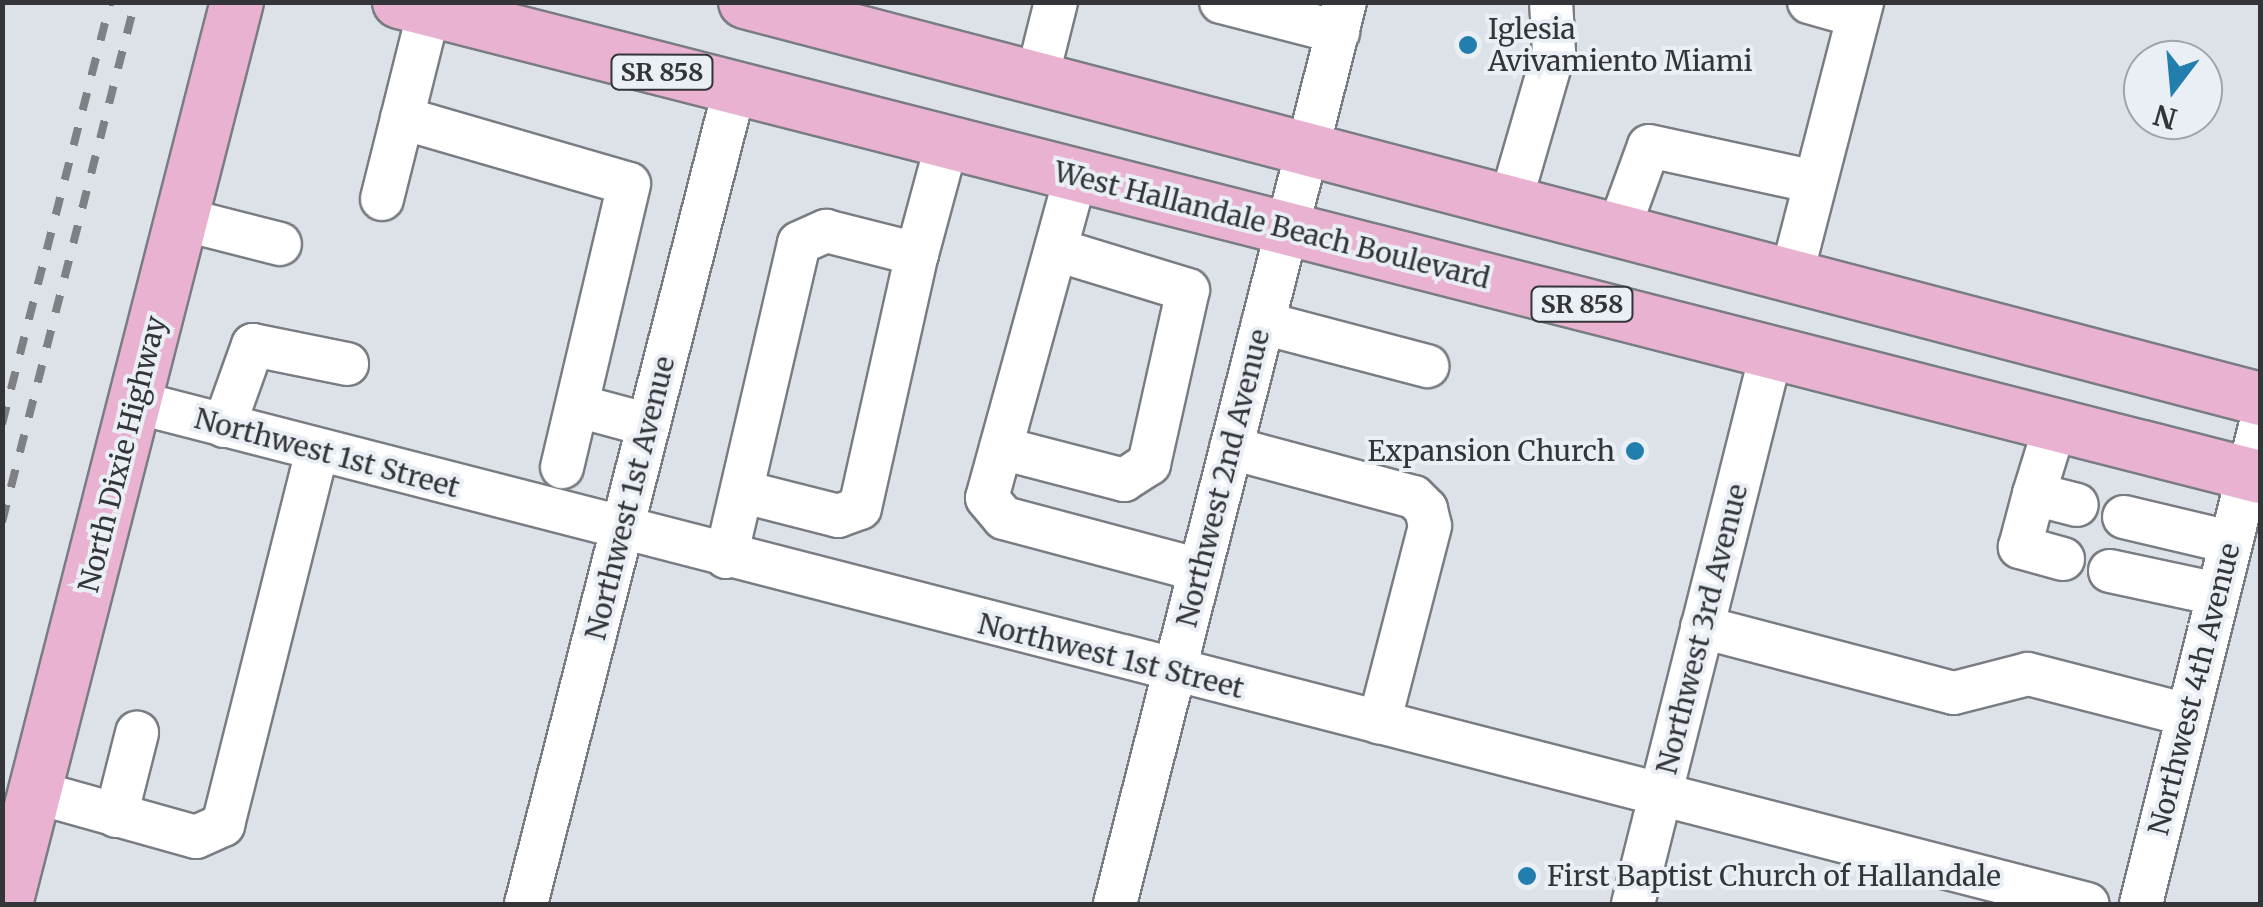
<!DOCTYPE html>
<html>
<head>
<meta charset="utf-8">
<style>
	body { margin:0 }
	#map { position:relative; width:2263px; height:907px; overflow:hidden; background:#dde2e8; font-family:Merriweather,serif }
	div>[style] { position:absolute }
	.roads { filter:drop-shadow(2px 0 #797d83) drop-shadow(-2px 0 #797d83) drop-shadow(0 2px #797d83) drop-shadow(0 -2px #797d83) }
	.minor>* { height:42px; margin:-21px; padding:0 21px; transform-origin:21px; border-radius:21px; background:#fff }
	.major>* { height:52px; margin:-26px; padding:0 26px; transform-origin:26px; border-radius:26px; background:#e9b2d1 }
	.rail>* { height:8px; margin-top:-4px; transform-origin:0; background:repeating-linear-gradient(90deg,#7d8185 0 18px,transparent 0 36px) }
	.dots>* { width:28px; height:28px; translate:-50% -50%; box-sizing:border-box; border:5px solid #eaeff5; border-radius:50% }
	span { translate:-50% -50%; white-space:nowrap; text-align:center; line-height:1.15; -webkit-text-stroke:8px #eaeff5; paint-order:stroke }
	.shield-label span { padding:2px 8px; background:#eaeff5; border:2px solid; border-radius:8px; -webkit-text-stroke-width:0 }
	.shield-label { font-size:25px; color:#333538; font-weight:700 }
	.poi-label { font-size:28px; color:#333538 }
	.left { translate:0 -50%; text-align:left }
	.right { translate:-100% -50%; text-align:right }
	.street-label { font-size:28px; color:#333538 }
	.frame { position:absolute; inset:0; border:5px solid #333538; pointer-events:none }
	.north { position:absolute; left:2123px; top:40px; width:100px; height:100px; box-sizing:border-box; background:#eaeff5; border:2px solid #a1a5a9; border-radius:50%; rotate:196deg; font-size:28px; font-weight:700; line-height:40px; text-align:center; color:#333538 }
	.north::after { content:''; display:block; margin:auto; width:35px; height:45px; background:#227eac; clip-path:polygon(50% 0,100% 100%,50% 72%,0 100%) }
</style>
</head>
<body>
<div id="map">
	<div class="roads">
		<div class="minor">
			<div style="left:1221px;top:2px;width:121px;rotate:14.4deg"></div>
			<div style="left:1809px;top:2px;width:51px;rotate:15.9deg"></div>
			<div style="left:1037px;top:78px;width:78px;rotate:-76deg"></div>
			<div style="left:402px;top:118px;width:236px;rotate:16.2deg"></div>
			<div style="left:629px;top:184px;width:291px;rotate:103.3deg"></div>
			<div style="left:1076px;top:175px;width:335px;rotate:105.4deg"></div>
			<div style="left:987px;top:498px;width:26px;rotate:50deg"></div>
			<div style="left:1004px;top:518px;width:203px;rotate:14.9deg"></div>
			<div style="left:382px;top:199px;width:195px;rotate:-76deg"></div>
			<div style="left:1510px;top:203px;width:157px;rotate:-73.8deg"></div>
			<div style="left:1554px;top:52px;width:50px;rotate:-93.4deg"></div>
			<div style="left:182px;top:219px;width:101px;rotate:14.3deg"></div>
			<div style="left:1618px;top:231px;width:90px;rotate:-70deg"></div>
			<div style="left:1649px;top:146px;width:170px;rotate:12.2deg"></div>
			<div style="left:1791px;top:277px;width:284px;rotate:-75.5deg"></div>
			<div style="left:1263px;top:323px;width:170px;rotate:14.7deg"></div>
			<div style="left:135px;top:402px;width:2016px;rotate:14.42deg"></div>
			<div style="left:578px;top:406px;width:73px;rotate:15deg"></div>
			<div style="left:224px;top:426px;width:86px;rotate:-70.3deg"></div>
			<div style="left:253px;top:345px;width:96px;rotate:11.4deg"></div>
			<div style="left:1001px;top:448px;width:127px;rotate:14.6deg"></div>
			<div style="left:1124px;top:480px;width:30px;rotate:-33deg"></div>
			<div style="left:1149px;top:464px;width:178px;rotate:-77.4deg"></div>
			<div style="left:1188px;top:290px;width:137px;rotate:-163deg"></div>
			<div style="left:1231px;top:448px;width:189px;rotate:15deg"></div>
			<div style="left:1414px;top:497px;width:17px;rotate:45deg"></div>
			<div style="left:1426px;top:509px;width:17px;rotate:77deg"></div>
			<div style="left:1430px;top:526px;width:203px;rotate:104.5deg"></div>
			<div style="left:744px;top:492px;width:97px;rotate:14.3deg"></div>
			<div style="left:838px;top:516px;width:23px;rotate:-20deg"></div>
			<div style="left:860px;top:508px;width:260px;rotate:-77.4deg"></div>
			<div style="left:2034px;top:494px;width:71px;rotate:-72.8deg"></div>
			<div style="left:2124px;top:517px;width:109px;rotate:13.3deg"></div>
			<div style="left:726px;top:557px;width:322px;rotate:-76.9deg"></div>
			<div style="left:799px;top:243px;width:30px;rotate:-24deg"></div>
			<div style="left:826px;top:231px;width:94px;rotate:14.2deg"></div>
			<div style="left:917px;top:254px;width:115px;rotate:-74.9deg"></div>
			<div style="left:2063px;top:559px;width:45px;rotate:-164.4deg"></div>
			<div style="left:2020px;top:547px;width:55px;rotate:-75.2deg"></div>
			<div style="left:2034px;top:494px;width:44px;rotate:14.3deg"></div>
			<div style="left:2110px;top:571px;width:109px;rotate:12.1deg"></div>
			<div style="left:1702px;top:627px;width:260px;rotate:14.7deg"></div>
			<div style="left:1954px;top:693px;width:76px;rotate:-14.4deg"></div>
			<div style="left:2028px;top:674px;width:165px;rotate:14.4deg"></div>
			<div style="left:35px;top:792px;width:167px;rotate:15.6deg"></div>
			<div style="left:196px;top:837px;width:30px;rotate:-24deg"></div>
			<div style="left:223px;top:825px;width:386px;rotate:-75.9deg"></div>
			<div style="left:116px;top:816px;width:86px;rotate:-75.8deg"></div>
			<div style="left:526px;top:904px;width:839px;rotate:-75.65deg"></div>
			<div style="left:1115px;top:904px;width:931px;rotate:-75.7deg"></div>
			<div style="left:1633px;top:904px;width:567px;rotate:-75.91deg"></div>
			<div style="left:2141px;top:904px;width:492px;rotate:-76deg"></div>
		</div>
		<div class="major">
			<div style="left:399px;top:2px;width:1921px;rotate:14.32deg"></div>
			<div style="left:745px;top:2px;width:1566px;rotate:14.68deg"></div>
			<div style="left:6px;top:904px;width:931px;rotate:-75.64deg"></div>
		</div>
	</div>
	<div class="rail">
		<div style="left:2px;top:424px;width:436px;rotate:-75.6deg"></div>
		<div style="left:2px;top:522px;width:537px;rotate:-75.65deg"></div>
	</div>
	<div class="dots">
		<div style="left:1468px;top:45px;background:#227eac"></div>
		<div style="left:1635px;top:451px;background:#227eac"></div>
		<div style="left:1527px;top:876px;background:#227eac"></div>
	</div>
	<div class="shield-label">
		<span style="left:662px;top:72px">SR 858</span>
		<span style="left:1582px;top:304px">SR 858</span>
	</div>
	<div class="poi-label">
		<span class="left" style="left:1488px;top:45px">Iglesia<br>Avivamiento Miami</span>
		<span class="right" style="left:1615px;top:451px">Expansion Church</span>
		<span class="left" style="left:1547px;top:876px">First Baptist Church of Hallandale</span>
	</div>
	<div class="street-label">
		<span style="left:1272px;top:225px;rotate:14deg">West Hallandale Beach Boulevard</span>
		<span style="left:327px;top:453px;rotate:15deg">Northwest 1st Street</span>
		<span style="left:122px;top:454px;rotate:-76deg">North Dixie Highway</span>
		<span style="left:1223px;top:478px;rotate:-76deg">Northwest 2nd Avenue</span>
		<span style="left:630px;top:498px;rotate:-76deg">Northwest 1st Avenue</span>
		<span style="left:1702px;top:629px;rotate:-76deg">Northwest 3rd Avenue</span>
		<span style="left:1111px;top:656px;rotate:14deg">Northwest 1st Street</span>
		<span style="left:2194px;top:689px;rotate:-76deg">Northwest 4th Avenue</span>
	</div>
	<div class="frame"></div>
	<div class="north">N</div>
</div>
</body>
</html>
